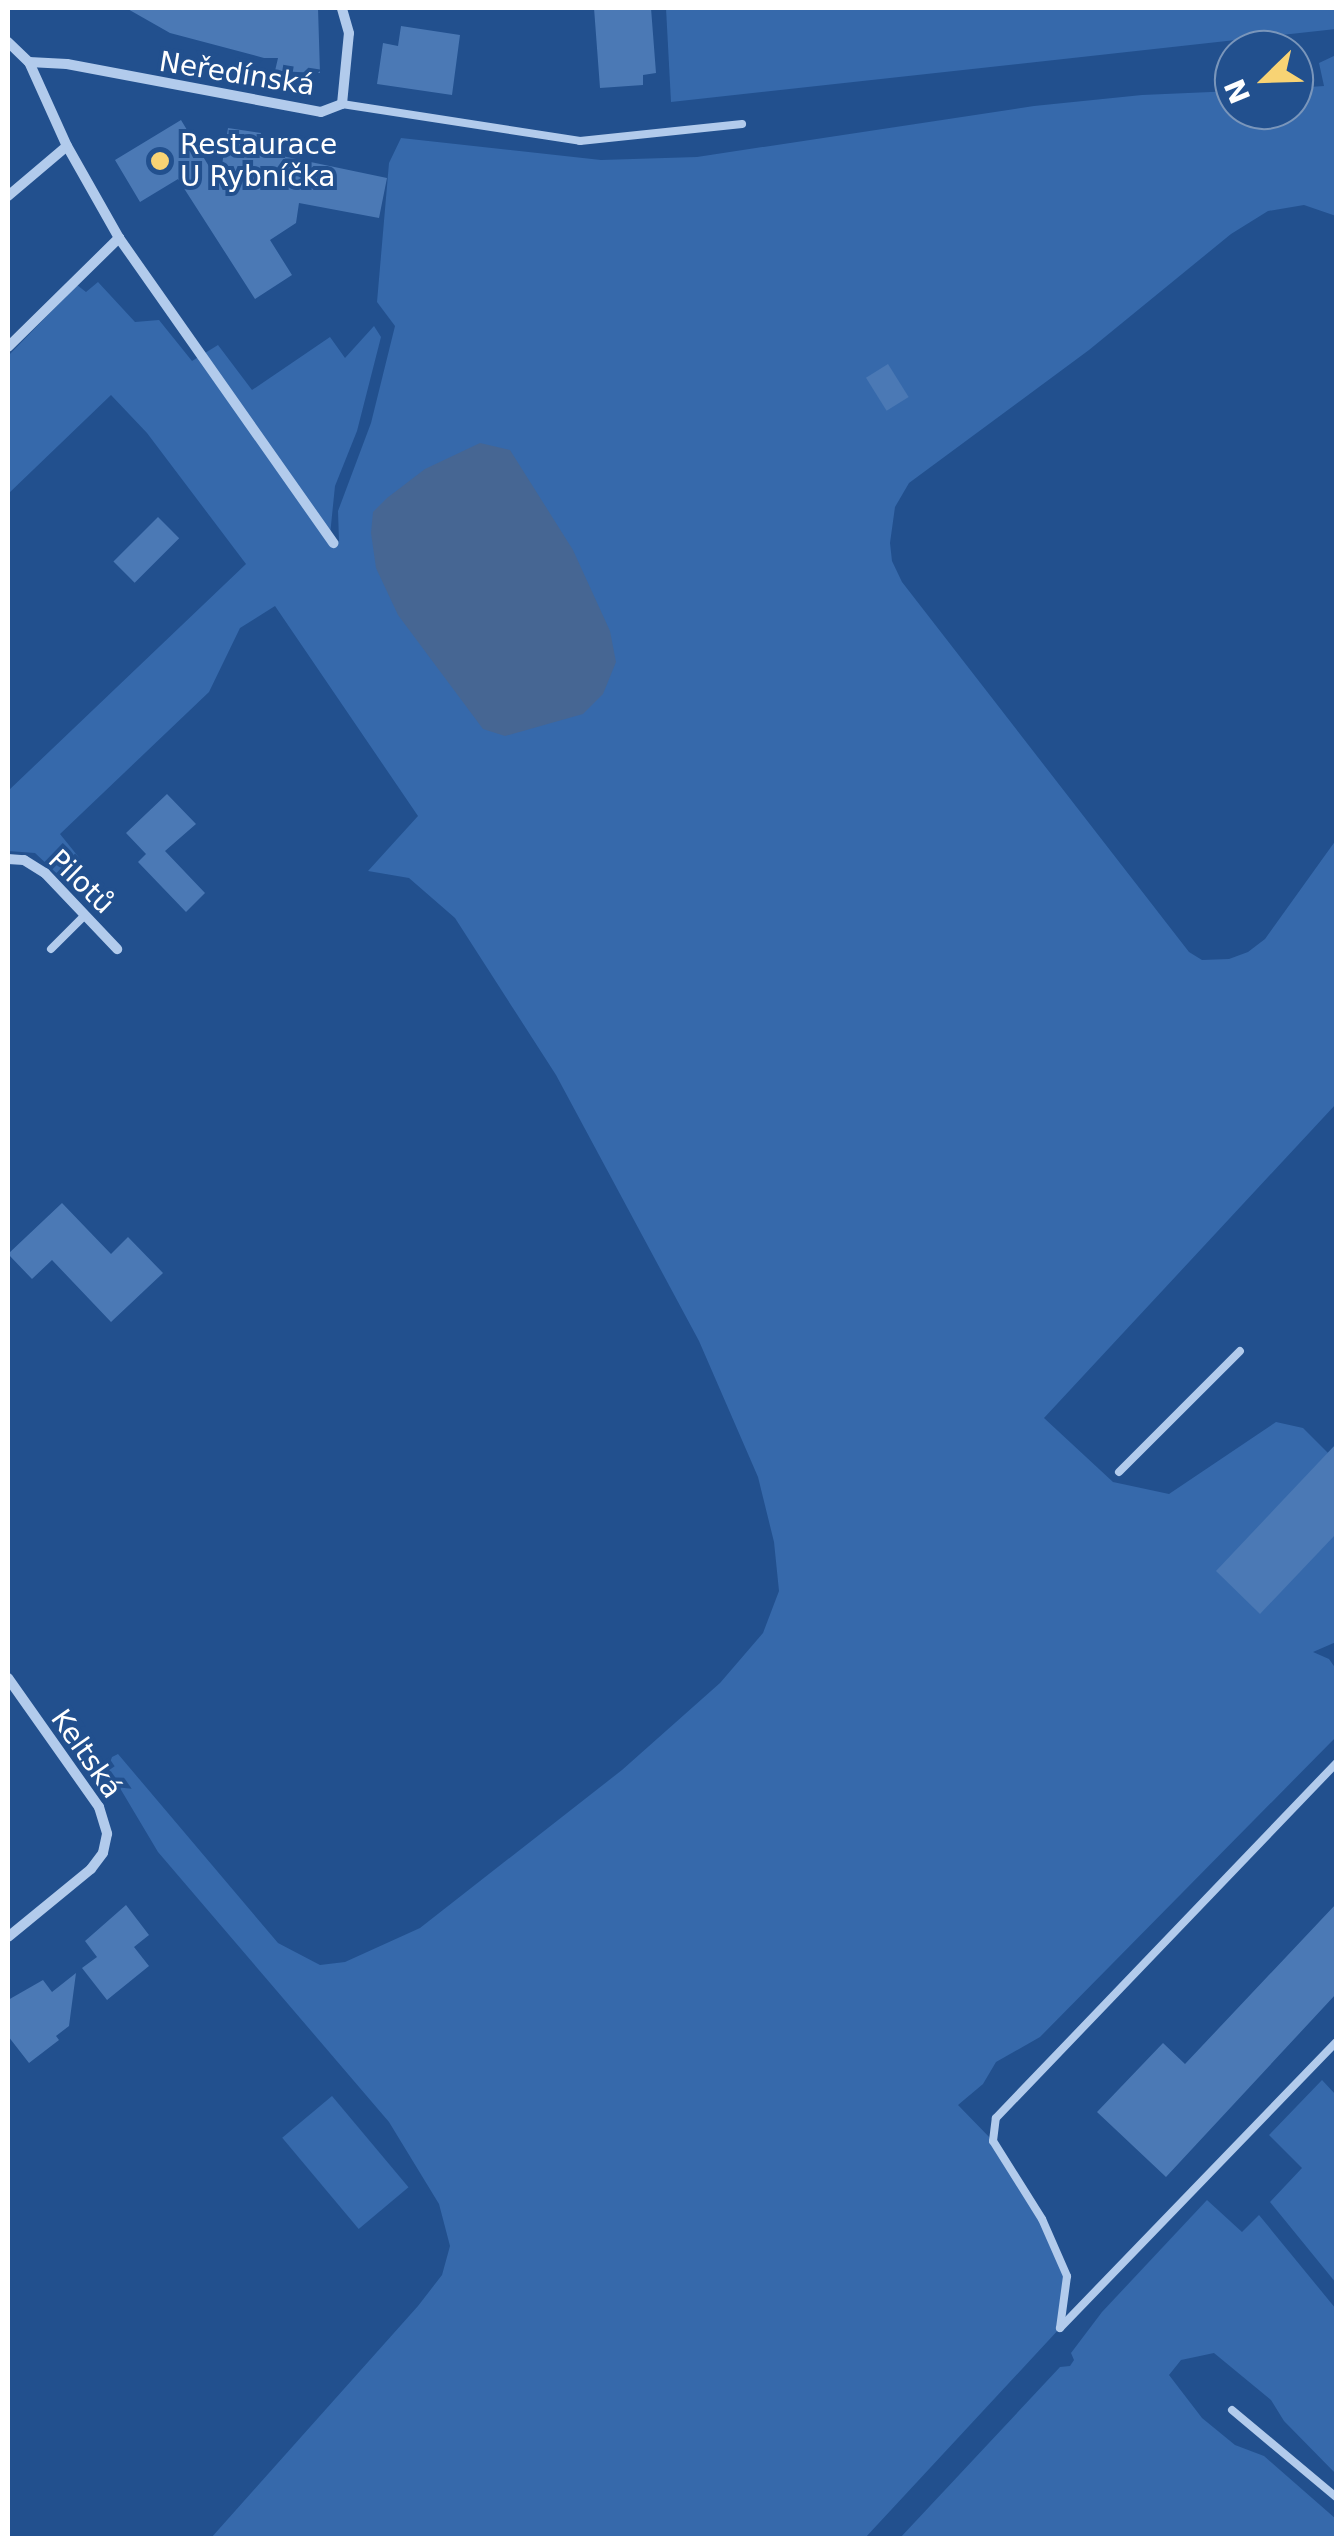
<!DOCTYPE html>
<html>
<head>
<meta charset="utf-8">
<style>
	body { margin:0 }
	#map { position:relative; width:1344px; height:2546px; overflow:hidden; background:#22508e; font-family:"DejaVu Sans",sans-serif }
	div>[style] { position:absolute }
	.green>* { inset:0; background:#3669ab; transform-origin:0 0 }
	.water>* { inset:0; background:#466693 }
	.building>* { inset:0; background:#4b79b5; transform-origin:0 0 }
	.service>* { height:8px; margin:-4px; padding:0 4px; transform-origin:4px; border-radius:4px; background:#b2cbec }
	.minor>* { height:10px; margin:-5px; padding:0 5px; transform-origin:5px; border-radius:5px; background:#b2cbec }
	.dots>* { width:28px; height:28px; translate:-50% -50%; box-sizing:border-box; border:5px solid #22508e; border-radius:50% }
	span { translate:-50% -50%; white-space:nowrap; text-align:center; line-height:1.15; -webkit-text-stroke:8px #22508e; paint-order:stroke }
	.street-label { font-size:28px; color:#fff }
	.poi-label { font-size:28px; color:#fff }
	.left { translate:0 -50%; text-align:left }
	.frame { position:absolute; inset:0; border:10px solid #fff; pointer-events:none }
	.north { position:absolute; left:1214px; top:30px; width:100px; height:100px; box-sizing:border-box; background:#22508e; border:2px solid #7a96bb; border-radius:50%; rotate:247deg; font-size:28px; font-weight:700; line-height:40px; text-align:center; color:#fff }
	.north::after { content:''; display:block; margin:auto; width:35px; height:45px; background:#f8d374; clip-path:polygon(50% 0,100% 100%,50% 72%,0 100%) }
</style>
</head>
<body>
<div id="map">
	<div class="green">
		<div style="clip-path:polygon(666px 8px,1336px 8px,1336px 29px,671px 102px)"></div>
		<div style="clip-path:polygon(1336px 55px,1336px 216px,1304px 205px,1268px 211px,1231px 234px,1089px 350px,909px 483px,895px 507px,890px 543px,892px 561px,902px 582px,1189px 952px,1202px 960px,1229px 959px,1248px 952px,1265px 939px,1336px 840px,1336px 1104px,1044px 1418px,1113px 1482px,1169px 1494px,1276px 1422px,1303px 1428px,1336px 1461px,1336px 1642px,1313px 1652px,1329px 1659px,1336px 1669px,1336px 1737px,1040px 2037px,996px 2062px,983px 2084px,958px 2105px,993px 2141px,1042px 2219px,1067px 2276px,1060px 2328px,865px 2538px,211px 2538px,418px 2306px,442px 2275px,450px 2246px,439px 2204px,389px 2122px,158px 1852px,108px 1768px,112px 1757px,118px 1754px,278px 1943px,320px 1965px,345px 1962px,420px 1928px,622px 1770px,720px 1683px,763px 1633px,779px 1591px,774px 1542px,758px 1477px,699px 1341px,556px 1075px,455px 918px,409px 878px,368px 871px,418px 816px,275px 606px,240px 628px,209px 692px,60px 834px,85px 865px,67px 883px,35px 853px,8px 851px,8px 791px,246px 564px,147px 433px,111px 395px,8px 494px,8px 356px,77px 285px,86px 292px,98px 282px,135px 322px,159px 320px,192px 361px,218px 345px,252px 390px,330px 337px,345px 358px,374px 326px,381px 337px,357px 431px,335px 486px,329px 545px,339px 541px,338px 511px,371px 423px,395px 326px,377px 302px,389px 163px,401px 138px,601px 160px,697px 157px,1034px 106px,1142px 95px,1234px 91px,1234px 110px,1294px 110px,1294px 88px,1324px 86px,1319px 63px)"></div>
		<div style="clip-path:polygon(1322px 2080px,1336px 2095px,1336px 2283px,1270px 2202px,1302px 2168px,1269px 2135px)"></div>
		<div style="left:332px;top:2096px;width:119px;height:65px;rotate:50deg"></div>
		<div style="clip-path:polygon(1207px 2200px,1242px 2232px,1259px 2215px,1336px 2309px,1336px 2474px,1284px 2421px,1271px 2400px,1214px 2353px,1181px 2360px,1169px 2375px,1202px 2418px,1235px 2445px,1264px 2456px,1336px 2519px,1336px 2538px,900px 2538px,1060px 2367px,1070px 2366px,1074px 2360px,1071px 2353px,1102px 2312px)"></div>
	</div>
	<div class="water">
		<div style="clip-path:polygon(480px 443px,510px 450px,573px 550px,610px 631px,616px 662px,603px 694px,583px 714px,505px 736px,483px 729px,398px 615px,376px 568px,371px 533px,373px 512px,387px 498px,425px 469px)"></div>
	</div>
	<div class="building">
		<div style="clip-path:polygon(126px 8px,318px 8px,320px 73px,275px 71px,278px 58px,264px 58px,170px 33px)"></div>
		<div style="clip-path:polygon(594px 8px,651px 8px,656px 73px,643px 75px,643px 85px,600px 88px)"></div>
		<div style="clip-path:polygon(401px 26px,460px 35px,452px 95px,377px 84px,383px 43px,398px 46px)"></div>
		<div style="clip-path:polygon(181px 120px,219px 183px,228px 128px,261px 133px,258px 151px,387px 178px,379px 218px,299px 203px,296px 223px,270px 240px,292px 275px,255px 299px,178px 179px,140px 202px,115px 160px)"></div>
		<div style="left:888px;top:364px;width:39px;height:26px;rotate:58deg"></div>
		<div style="left:158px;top:517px;width:30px;height:63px;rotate:45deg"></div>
		<div style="clip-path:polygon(167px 794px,196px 824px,165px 851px,205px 893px,186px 912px,138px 862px,146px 854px,126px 833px)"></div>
		<div style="clip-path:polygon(62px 1203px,111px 1254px,128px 1237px,163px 1273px,111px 1322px,52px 1260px,32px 1279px,8px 1254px)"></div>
		<div style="clip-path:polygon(1336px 1444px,1336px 1534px,1260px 1614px,1216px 1571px)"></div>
		<div style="clip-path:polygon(1336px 1904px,1336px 1994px,1166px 2177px,1097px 2112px,1163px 2043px,1185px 2064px)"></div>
		<div style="clip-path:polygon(126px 1905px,149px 1935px,134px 1947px,149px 1966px,107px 2000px,82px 1968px,97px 1957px,85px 1941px)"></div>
		<div style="clip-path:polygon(76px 1973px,69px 2026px,56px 2036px,59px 2040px,29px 2063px,8px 2036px,8px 2000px,43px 1980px,52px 1992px)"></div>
	</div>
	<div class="service">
		<div style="left:342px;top:104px;width:241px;rotate:8.8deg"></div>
		<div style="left:580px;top:141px;width:163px;rotate:-6deg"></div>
		<div style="left:51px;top:949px;width:48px;rotate:-45deg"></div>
		<div style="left:1119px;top:1472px;width:171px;rotate:-45deg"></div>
		<div style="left:1060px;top:2328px;width:52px;rotate:-82.3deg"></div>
		<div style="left:1067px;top:2276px;width:62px;rotate:-113.7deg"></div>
		<div style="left:1042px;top:2219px;width:92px;rotate:-122.1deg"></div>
		<div style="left:993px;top:2141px;width:23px;rotate:-83deg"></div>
		<div style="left:996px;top:2118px;width:492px;rotate:-46.2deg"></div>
		<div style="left:1060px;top:2328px;width:397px;rotate:-46deg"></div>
		<div style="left:1232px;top:2410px;width:136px;rotate:39.9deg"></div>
	</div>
	<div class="minor">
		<div style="left:8px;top:42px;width:29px;rotate:44deg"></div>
		<div style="left:29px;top:62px;width:38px;rotate:3deg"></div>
		<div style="left:67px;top:64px;width:258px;rotate:10.7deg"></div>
		<div style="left:321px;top:112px;width:22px;rotate:-21deg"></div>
		<div style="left:342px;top:104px;width:71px;rotate:-84.4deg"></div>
		<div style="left:349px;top:33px;width:26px;rotate:-106deg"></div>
		<div style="left:29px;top:62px;width:92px;rotate:65.7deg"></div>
		<div style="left:67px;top:146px;width:106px;rotate:60.5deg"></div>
		<div style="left:119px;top:238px;width:373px;rotate:54.9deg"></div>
		<div style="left:8px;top:196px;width:77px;rotate:-40.3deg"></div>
		<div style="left:8px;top:347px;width:156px;rotate:-44.5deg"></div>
		<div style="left:8px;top:859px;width:16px;rotate:4deg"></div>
		<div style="left:24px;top:860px;width:25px;rotate:32deg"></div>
		<div style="left:45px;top:873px;width:105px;rotate:46.5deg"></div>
		<div style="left:8px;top:1678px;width:158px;rotate:54.8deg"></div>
		<div style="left:99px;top:1807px;width:28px;rotate:73deg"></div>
		<div style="left:107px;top:1834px;width:19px;rotate:102deg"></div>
		<div style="left:103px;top:1853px;width:20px;rotate:127deg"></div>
		<div style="left:91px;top:1869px;width:107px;rotate:140.7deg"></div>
	</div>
	<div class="dots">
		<div style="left:160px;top:161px;background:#f8d374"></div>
	</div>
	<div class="street-label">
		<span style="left:237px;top:74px;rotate:9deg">Neředínská</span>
		<span style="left:81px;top:882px;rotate:44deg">Pilotů</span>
		<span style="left:86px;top:1754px;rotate:55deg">Keltská</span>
	</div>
	<div class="poi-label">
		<span class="left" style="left:180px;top:161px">Restaurace<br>U Rybníčka</span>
	</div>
	<div class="frame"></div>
	<div class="north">N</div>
</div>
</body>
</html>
